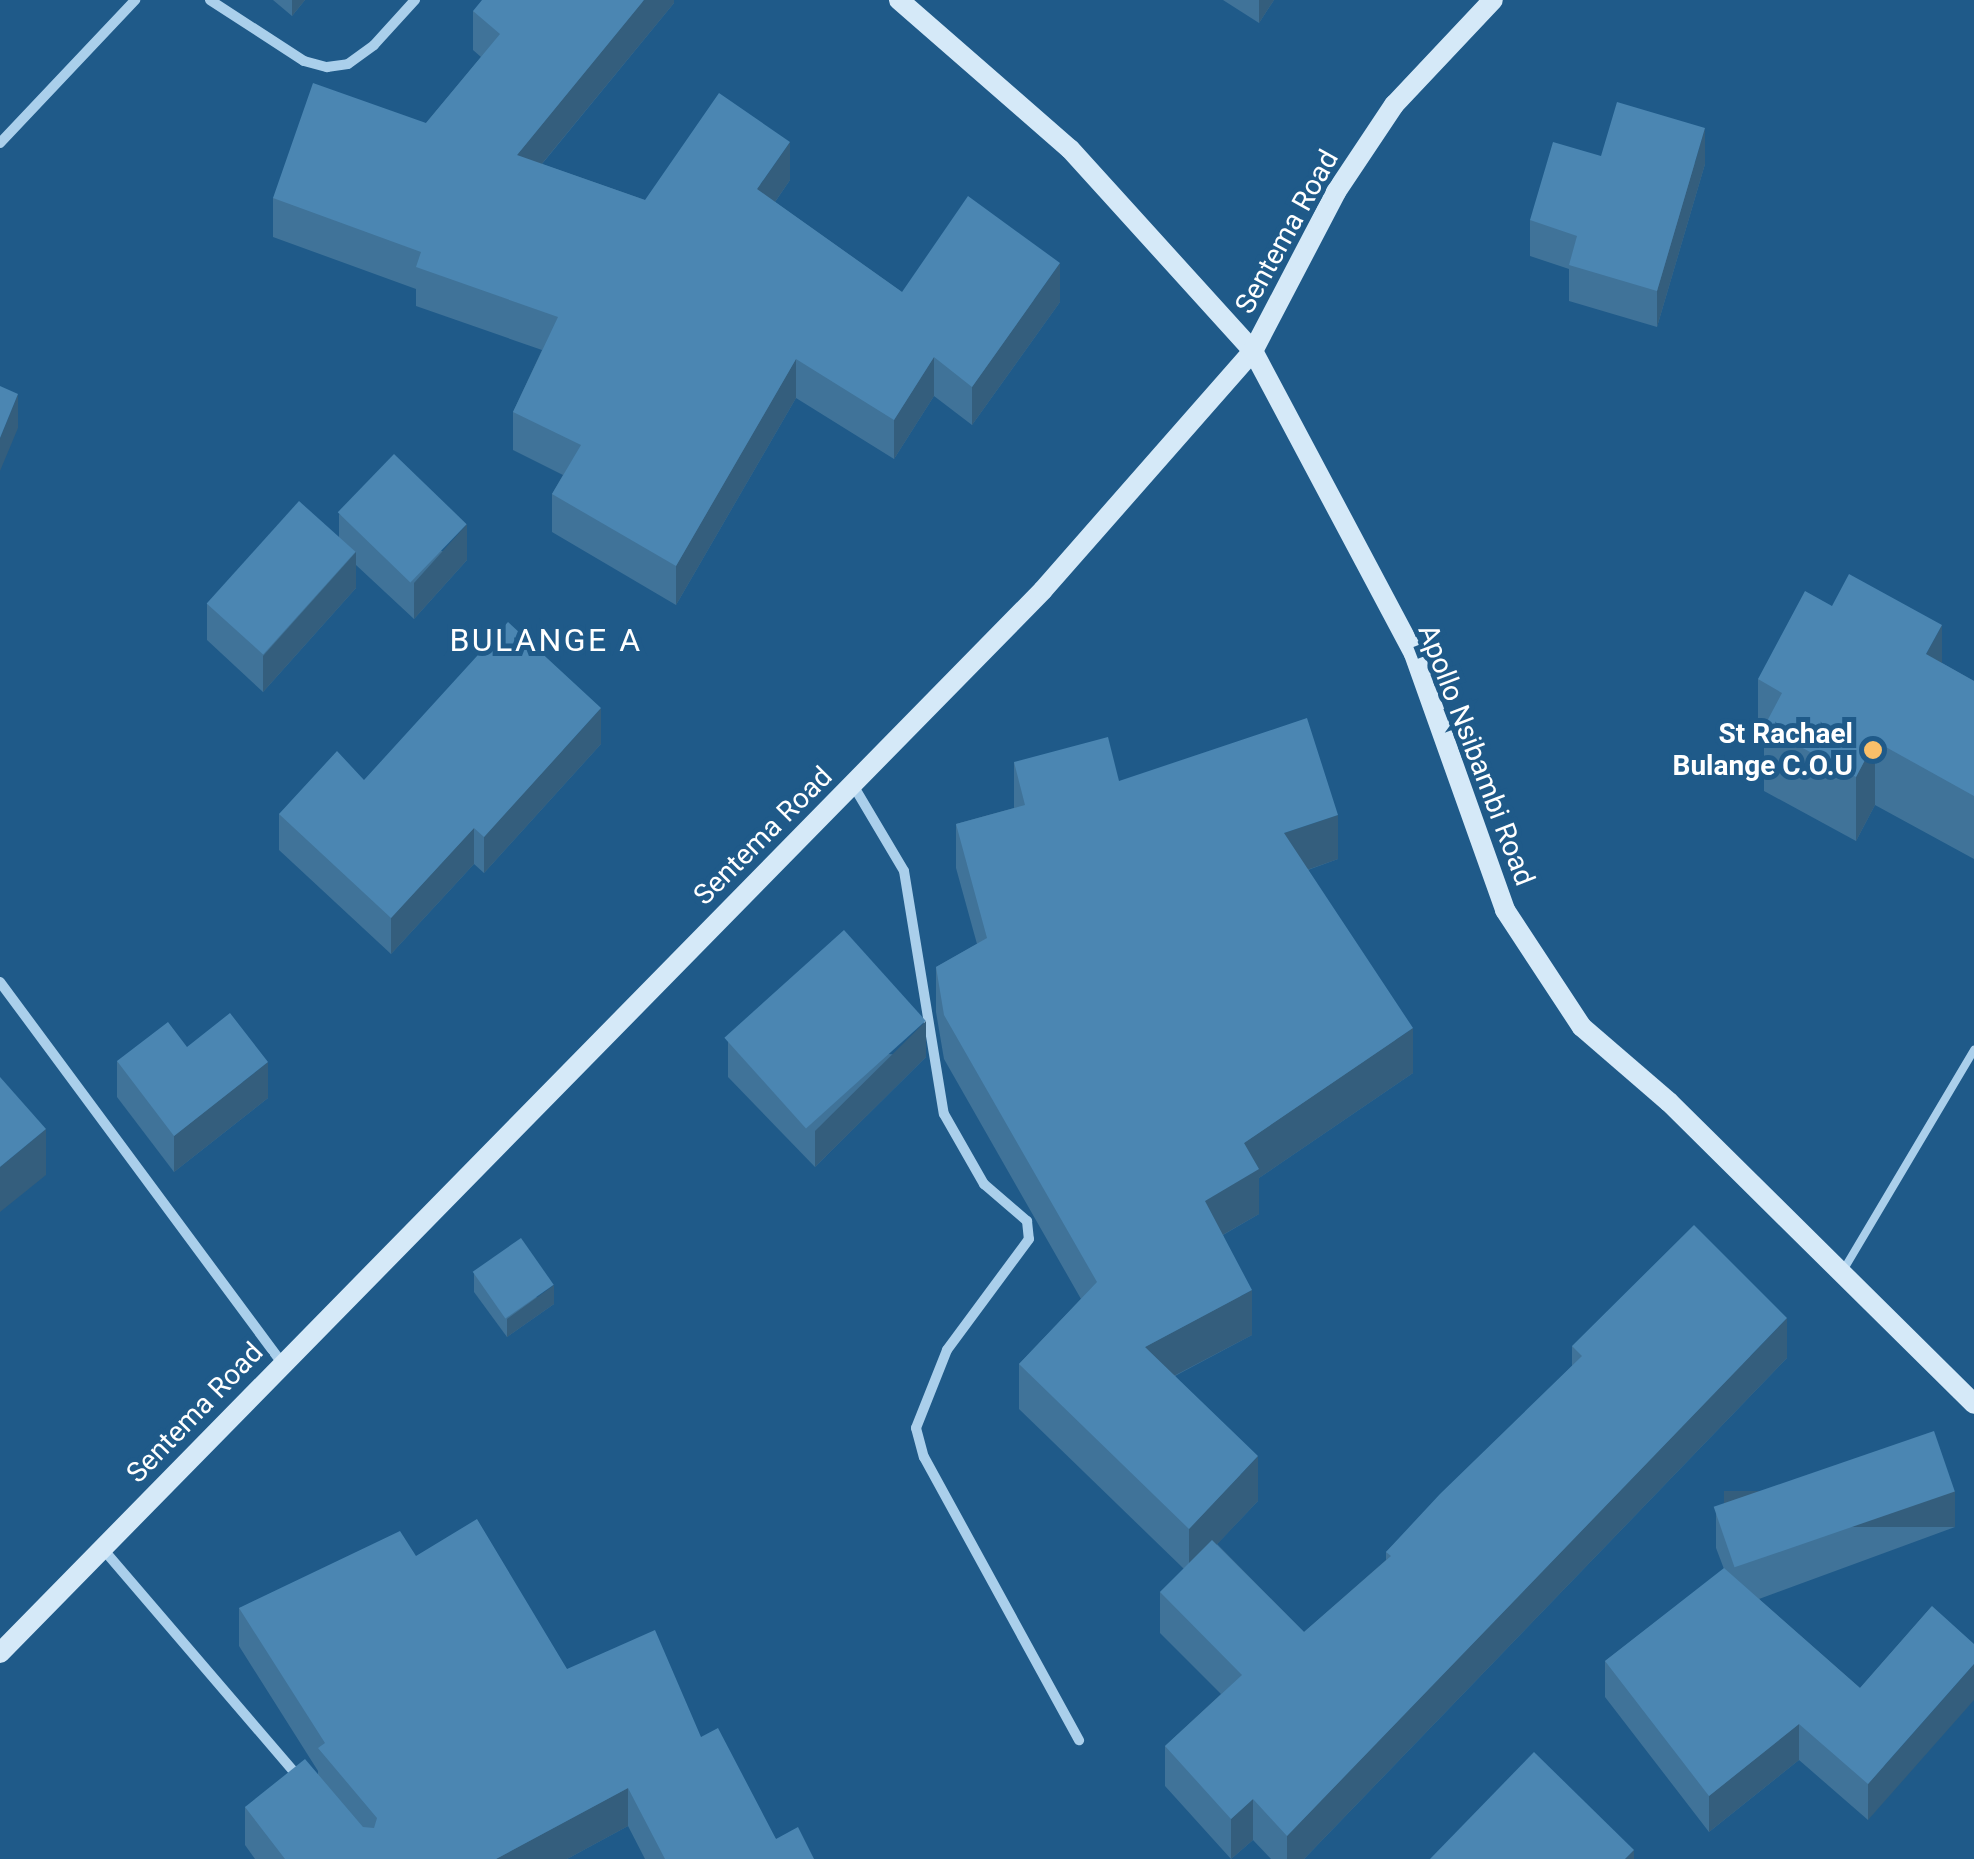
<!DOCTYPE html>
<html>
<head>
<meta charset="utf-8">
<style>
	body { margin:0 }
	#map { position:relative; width:1974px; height:1859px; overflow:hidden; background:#1f5a89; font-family:Roboto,sans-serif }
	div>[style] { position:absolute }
	.lane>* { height:8px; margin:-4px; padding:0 4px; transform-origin:4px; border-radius:4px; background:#aacfeb }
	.street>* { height:10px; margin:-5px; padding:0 5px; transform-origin:5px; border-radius:5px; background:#aacfeb }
	.secondary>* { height:20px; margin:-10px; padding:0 10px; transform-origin:10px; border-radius:10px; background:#d5e9f8 }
	.wall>* { inset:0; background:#407399 }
	.shaded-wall>* { inset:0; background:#345e7d; transform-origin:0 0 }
	.building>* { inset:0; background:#4b86b2; transform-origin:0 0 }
	.dots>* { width:28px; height:28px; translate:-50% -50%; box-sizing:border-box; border:5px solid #1f5a89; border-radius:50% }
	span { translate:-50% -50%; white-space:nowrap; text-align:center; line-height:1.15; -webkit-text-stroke:10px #1f5a89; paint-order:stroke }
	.street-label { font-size:28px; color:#fff }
	.poi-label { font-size:28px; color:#fff; font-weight:700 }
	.right { translate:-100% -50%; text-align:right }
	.quarter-label { font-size:32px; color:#fff; letter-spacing:2.5px }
</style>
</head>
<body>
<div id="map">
	<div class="lane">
		<div style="left:1844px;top:1269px;width:255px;rotate:-59.3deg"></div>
	</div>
	<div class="street">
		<div style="left:210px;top:0;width:112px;rotate:33deg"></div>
		<div style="left:304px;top:61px;width:24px;rotate:15deg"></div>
		<div style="left:327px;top:67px;width:21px;rotate:-8deg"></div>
		<div style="left:348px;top:64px;width:32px;rotate:-36deg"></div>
		<div style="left:374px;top:45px;width:61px;rotate:-47.7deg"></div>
		<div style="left:0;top:143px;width:197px;rotate:-46.6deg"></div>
		<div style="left:853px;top:785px;width:100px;rotate:59.3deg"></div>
		<div style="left:904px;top:871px;width:246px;rotate:80.7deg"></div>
		<div style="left:944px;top:1114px;width:81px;rotate:60.3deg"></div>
		<div style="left:984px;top:1184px;width:57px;rotate:40.7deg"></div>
		<div style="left:1027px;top:1221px;width:18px;rotate:84deg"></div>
		<div style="left:1029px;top:1239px;width:138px;rotate:126.5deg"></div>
		<div style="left:947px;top:1350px;width:84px;rotate:111.7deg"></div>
		<div style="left:916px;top:1428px;width:30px;rotate:75deg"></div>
		<div style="left:924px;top:1457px;width:323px;rotate:61.3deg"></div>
		<div style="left:0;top:982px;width:475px;rotate:53.5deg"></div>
		<div style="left:103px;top:1549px;width:303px;rotate:49.4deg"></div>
	</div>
	<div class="secondary">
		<div style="left:899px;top:0;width:227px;rotate:41.1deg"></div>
		<div style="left:1070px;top:149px;width:273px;rotate:47.8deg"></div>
		<div style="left:1253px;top:351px;width:343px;rotate:62deg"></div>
		<div style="left:1414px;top:654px;width:272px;rotate:70.4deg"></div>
		<div style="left:1505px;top:910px;width:140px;rotate:56.7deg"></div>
		<div style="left:1582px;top:1027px;width:115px;rotate:40.8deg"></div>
		<div style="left:1669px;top:1102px;width:429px;rotate:44.7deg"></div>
		<div style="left:0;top:1653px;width:1489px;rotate:-45.54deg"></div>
		<div style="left:1043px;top:590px;width:318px;rotate:-48.7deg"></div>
		<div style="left:1253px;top:351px;width:179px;rotate:-62.4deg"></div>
		<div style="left:1336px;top:192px;width:105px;rotate:-56.3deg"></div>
		<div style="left:1394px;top:105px;width:144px;rotate:-46.7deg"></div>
	</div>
	<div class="wall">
		<div style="clip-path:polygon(273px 0,305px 0,292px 16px)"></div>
		<div style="clip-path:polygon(674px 0,674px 3px,542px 164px,645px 200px,790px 180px,775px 202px,902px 292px,1060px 302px,972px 425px,934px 396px,894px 459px,796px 398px,676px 605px,552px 532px,552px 494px,563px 475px,513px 450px,513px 412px,542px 350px,416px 306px,416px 289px,273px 237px,273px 198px,426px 123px,481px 57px,473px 50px,473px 11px)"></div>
		<div style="clip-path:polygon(1223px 0,1274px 0,1259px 23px)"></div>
		<div style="clip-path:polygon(1601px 156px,1705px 164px,1657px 327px,1569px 301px,1569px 269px,1530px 256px,1530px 220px)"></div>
		<div style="clip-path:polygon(339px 514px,467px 560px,414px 619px,356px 565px,356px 588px,263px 692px,207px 640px,207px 604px,339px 537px)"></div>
		<div style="clip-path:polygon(1942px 663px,1974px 681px,1974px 859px,1875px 805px,1856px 841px,1764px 791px,1764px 746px,1758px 742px,1758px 679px)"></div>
		<div style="clip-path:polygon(601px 744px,484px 873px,474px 864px,391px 954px,279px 850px,279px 814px,364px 780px)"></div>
		<div style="clip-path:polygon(1014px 762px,1119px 781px,1338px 859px,1308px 870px,1413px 1073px,1259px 1178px,1259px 1214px,1223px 1235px,1252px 1335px,1175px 1376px,1258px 1501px,1217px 1544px,1304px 1632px,1386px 1560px,1386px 1552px,1572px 1366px,1572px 1346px,1787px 1358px,1304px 1859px,1271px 1859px,1253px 1840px,1231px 1859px,1165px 1786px,1165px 1746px,1221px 1694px,1160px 1633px,1160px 1592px,1184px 1569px,1019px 1409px,1019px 1364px,1081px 1299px,944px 1059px,936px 1012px,936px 967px,977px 944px,956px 868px,956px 824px,1014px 808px)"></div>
		<div style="clip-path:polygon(728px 1041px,926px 1057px,815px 1167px,728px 1077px)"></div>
		<div style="clip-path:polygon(187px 1047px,268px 1098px,174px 1172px,117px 1097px,117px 1061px)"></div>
		<div style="clip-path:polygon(474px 1273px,554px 1304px,507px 1337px,474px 1292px)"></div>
		<div style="clip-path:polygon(1716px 1512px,1955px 1527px,1759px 1599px,1860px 1688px,1932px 1606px,1868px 1820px,1799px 1760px,1709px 1832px,1605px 1697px,1605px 1661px,1724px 1569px,1716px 1548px)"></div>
		<div style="clip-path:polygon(416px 1556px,567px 1669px,701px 1737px,776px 1839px,814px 1859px,645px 1859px,628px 1826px,567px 1859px,255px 1859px,245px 1845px,245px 1807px,318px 1775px,318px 1771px,239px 1646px,239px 1608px)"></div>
	</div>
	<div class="shaded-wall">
		<div style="clip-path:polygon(292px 0,305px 0,292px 16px)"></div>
		<div style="clip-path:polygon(644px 0,674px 0,674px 3px,517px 194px,517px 155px)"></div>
		<div style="clip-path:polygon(1259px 0,1274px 0,1259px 23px)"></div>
		<div style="clip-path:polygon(1705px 128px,1705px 164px,1657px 327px,1657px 291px)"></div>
		<div style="clip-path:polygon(790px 142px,790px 180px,757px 228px,757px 189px)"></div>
		<div style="clip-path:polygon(1060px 263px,1060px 302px,972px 425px,972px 387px)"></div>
		<div style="clip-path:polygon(934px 357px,934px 396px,894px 459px,894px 420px)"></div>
		<div style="clip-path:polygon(796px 359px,796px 398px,676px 605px,676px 566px)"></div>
		<div style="clip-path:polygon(18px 394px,18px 428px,0 471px,0 438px)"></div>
		<div style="clip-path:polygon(467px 524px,467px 560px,414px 619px,414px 583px)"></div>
		<div style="clip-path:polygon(356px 552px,356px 588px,263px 692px,263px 656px)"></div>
		<div style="clip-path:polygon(1942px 625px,1942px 689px,1926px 654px)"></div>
		<div style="clip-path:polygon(601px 708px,601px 744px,484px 873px,484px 837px)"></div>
		<div style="clip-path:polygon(1875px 741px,1875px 805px,1856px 841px,1856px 777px)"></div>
		<div style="clip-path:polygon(1338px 815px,1338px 859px,1284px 878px,1284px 833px)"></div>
		<div style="clip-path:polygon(474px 828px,474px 864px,391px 954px,391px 918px)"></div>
		<div style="clip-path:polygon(926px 1021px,926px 1057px,815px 1167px,815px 1131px)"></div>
		<div style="clip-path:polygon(1413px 1028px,1413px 1073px,1259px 1178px,1259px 1214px,1205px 1245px,1205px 1201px,1244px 1143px)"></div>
		<div style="clip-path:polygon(268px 1062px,268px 1098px,174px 1172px,174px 1136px)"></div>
		<div style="clip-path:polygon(46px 1129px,46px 1175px,0 1212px,0 1167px)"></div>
		<div style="clip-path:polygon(554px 1285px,554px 1304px,507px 1337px,507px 1319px)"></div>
		<div style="clip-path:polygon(1252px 1290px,1252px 1335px,1145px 1391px,1145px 1347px)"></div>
		<div style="clip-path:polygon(1787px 1318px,1787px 1358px,1304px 1859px,1287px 1859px,1287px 1836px)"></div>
		<div style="clip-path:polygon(1258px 1456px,1258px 1501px,1189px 1574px,1189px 1529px)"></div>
		<div style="left:1955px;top:1491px;width:36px;height:231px;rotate:90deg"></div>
		<div style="clip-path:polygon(1974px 1664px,1974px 1700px,1868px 1820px,1868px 1784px)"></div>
		<div style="clip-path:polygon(1799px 1724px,1799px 1760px,1709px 1832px,1709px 1796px)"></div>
		<div style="clip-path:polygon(628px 1788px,628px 1826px,567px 1859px,496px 1859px)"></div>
		<div style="clip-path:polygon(1253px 1799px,1253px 1840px,1231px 1859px,1231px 1819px)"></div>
		<div style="clip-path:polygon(1634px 1850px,1634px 1859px,1625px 1859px)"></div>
	</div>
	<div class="building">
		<div style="clip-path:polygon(482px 0,644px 0,517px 155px,645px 200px,719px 93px,790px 142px,757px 189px,902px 292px,968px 196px,1060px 263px,972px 387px,934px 357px,894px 420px,796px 359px,676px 566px,552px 494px,581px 445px,513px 412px,558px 317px,416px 267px,421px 252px,273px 198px,313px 83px,426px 123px,500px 34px,473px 11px)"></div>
		<div style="clip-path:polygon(1617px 102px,1705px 128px,1657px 291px,1569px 265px,1577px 236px,1530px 220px,1553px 142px,1601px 156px)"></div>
		<div style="clip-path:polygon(0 386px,18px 394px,0 438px)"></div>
		<div style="left:394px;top:454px;width:101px;height:81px;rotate:44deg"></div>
		<div style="left:299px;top:501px;width:76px;height:138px;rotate:42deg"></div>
		<div style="clip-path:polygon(1849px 574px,1942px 625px,1926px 654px,1974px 681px,1974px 796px,1875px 741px,1856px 777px,1764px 727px,1782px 693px,1758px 679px,1805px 591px,1832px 606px)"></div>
		<div style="clip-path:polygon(508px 622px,601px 708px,484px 837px,474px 828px,391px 918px,279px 814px,337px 751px,364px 780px)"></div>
		<div style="clip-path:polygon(1307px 718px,1338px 815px,1284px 833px,1413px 1028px,1244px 1143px,1259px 1169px,1205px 1201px,1252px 1290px,1145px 1347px,1258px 1456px,1189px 1529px,1019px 1364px,1097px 1282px,944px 1015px,936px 967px,987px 938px,956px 824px,1025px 805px,1014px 762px,1108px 737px,1119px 781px)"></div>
		<div style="left:844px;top:930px;width:122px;height:161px;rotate:48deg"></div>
		<div style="clip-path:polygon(230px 1013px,268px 1062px,174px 1136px,117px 1061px,168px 1022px,187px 1047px)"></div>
		<div style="clip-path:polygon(0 1077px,46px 1129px,0 1167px)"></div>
		<div style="clip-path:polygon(1694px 1225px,1787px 1318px,1287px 1836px,1253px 1799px,1231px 1819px,1165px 1746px,1242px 1675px,1160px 1592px,1212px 1540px,1304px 1632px,1391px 1556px,1386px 1552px,1440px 1494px,1582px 1356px,1572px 1346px)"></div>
		<div style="left:521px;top:1238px;width:57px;height:59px;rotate:55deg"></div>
		<div style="left:1934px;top:1431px;width:64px;height:233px;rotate:71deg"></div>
		<div style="clip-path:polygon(477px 1519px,567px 1669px,655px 1630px,701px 1737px,718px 1728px,776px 1839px,798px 1827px,814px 1859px,665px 1859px,628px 1788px,496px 1859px,285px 1859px,245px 1807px,305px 1759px,363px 1827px,374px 1828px,377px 1818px,318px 1748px,325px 1743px,239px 1608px,400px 1531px,416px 1556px)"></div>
		<div style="clip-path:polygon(1724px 1568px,1860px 1688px,1932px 1606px,1974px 1644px,1974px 1664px,1868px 1784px,1799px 1724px,1709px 1796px,1605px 1661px)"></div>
		<div style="clip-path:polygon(1534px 1752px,1634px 1850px,1625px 1859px,1430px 1859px)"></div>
	</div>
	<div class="dots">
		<div style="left:1873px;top:750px;background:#f9bf69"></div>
	</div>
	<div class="street-label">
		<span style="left:1287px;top:232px;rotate:-61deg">Sentema Road</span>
		<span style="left:1476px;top:755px;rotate:69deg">Apollo Nsibambi Road</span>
		<span style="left:763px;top:836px;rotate:-45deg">Sentema Road</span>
		<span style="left:195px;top:1413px;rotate:-46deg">Sentema Road</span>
	</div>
	<div class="poi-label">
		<span class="right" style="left:1853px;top:750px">St Rachael<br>Bulange C.O.U</span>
	</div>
	<div class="quarter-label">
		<span style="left:546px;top:640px">BULANGE A</span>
	</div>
</div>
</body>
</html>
